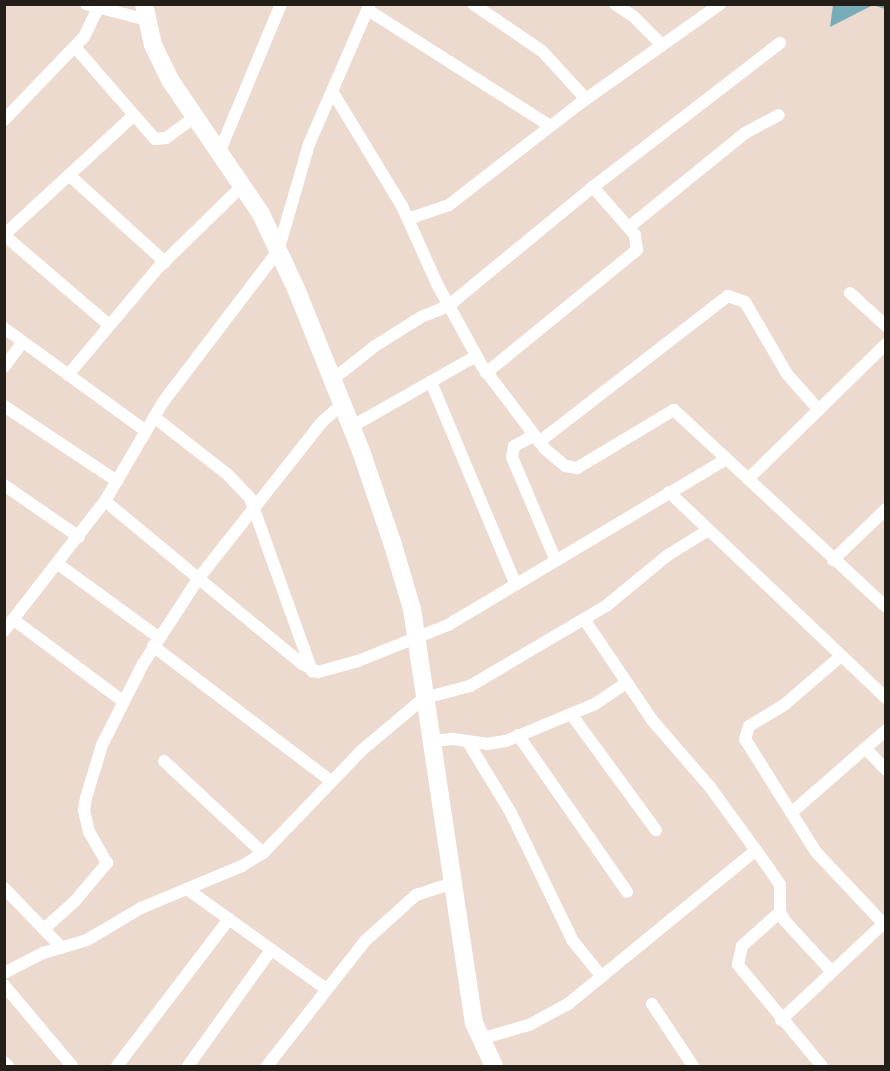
<!DOCTYPE html>
<html>
<head>
<meta charset="utf-8">
<style>
	body { margin:0 }
	#map { position:relative; width:890px; height:1071px; overflow:hidden; background:#eddace; font-family:Rubik,sans-serif }
	div>[style] { position:absolute }
	.water>* { inset:0; background:#76adb8 }
	.street>* { height:12px; margin:-6px; padding:0 6px; transform-origin:6px; border-radius:6px; background:#fff }
	.secondary>* { height:18px; margin:-9px; padding:0 9px; transform-origin:9px; border-radius:9px; background:#fff }
	span { translate:-50% -50%; white-space:nowrap; text-align:center; line-height:1.15; -webkit-text-stroke:6px #fbe8db; paint-order:stroke }
	.frame { position:absolute; inset:0; border:6px solid #241e19; pointer-events:none }
</style>
</head>
<body>
<div id="map">
	<div class="water">
		<div style="clip-path:polygon(833px 5px,885px 5px,885px 9px,873px 5px,830px 27px)"></div>
	</div>
	<div class="street">
		<div style="left:86px;top:4px;width:63px;rotate:14.7deg"></div>
		<div style="left:473px;top:4px;width:83px;rotate:34.3deg"></div>
		<div style="left:542px;top:51px;width:65px;rotate:47.5deg"></div>
		<div style="left:615px;top:4px;width:22px;rotate:34deg"></div>
		<div style="left:633px;top:16px;width:41px;rotate:45deg"></div>
		<div style="left:368px;top:10px;width:216px;rotate:32.5deg"></div>
		<div style="left:75px;top:47px;width:122px;rotate:49deg"></div>
		<div style="left:155px;top:139px;width:11px;rotate:-5deg"></div>
		<div style="left:166px;top:138px;width:36px;rotate:-36deg"></div>
		<div style="left:332px;top:91px;width:135px;rotate:58.7deg"></div>
		<div style="left:402px;top:206px;width:85px;rotate:65.8deg"></div>
		<div style="left:437px;top:284px;width:94px;rotate:61.2deg"></div>
		<div style="left:482px;top:366px;width:104px;rotate:52.8deg"></div>
		<div style="left:545px;top:449px;width:26px;rotate:40deg"></div>
		<div style="left:565px;top:466px;width:12px;rotate:9deg"></div>
		<div style="left:577px;top:468px;width:113px;rotate:-30.9deg"></div>
		<div style="left:674px;top:410px;width:289px;rotate:42.9deg"></div>
		<div style="left:4px;top:120px;width:115px;rotate:-46.1deg"></div>
		<div style="left:84px;top:37px;width:32px;rotate:-64deg"></div>
		<div style="left:219px;top:153px;width:161px;rotate:-67.4deg"></div>
		<div style="left:69px;top:175px;width:130px;rotate:42.2deg"></div>
		<div style="left:408px;top:219px;width:43px;rotate:-18.9deg"></div>
		<div style="left:449px;top:205px;width:165px;rotate:-37.8deg"></div>
		<div style="left:579px;top:104px;width:173px;rotate:-35.3deg"></div>
		<div style="left:629px;top:227px;width:149px;rotate:-39deg"></div>
		<div style="left:745px;top:133px;width:38px;rotate:-28deg"></div>
		<div style="left:4px;top:235px;width:177px;rotate:-42.7deg"></div>
		<div style="left:4px;top:235px;width:138px;rotate:40.6deg"></div>
		<div style="left:850px;top:293px;width:49px;rotate:42.5deg"></div>
		<div style="left:4px;top:328px;width:175px;rotate:36deg"></div>
		<div style="left:4px;top:367px;width:31px;rotate:-53deg"></div>
		<div style="left:486px;top:373px;width:195px;rotate:-39.2deg"></div>
		<div style="left:637px;top:250px;width:15px;rotate:-98deg"></div>
		<div style="left:635px;top:235px;width:64px;rotate:-131.2deg"></div>
		<div style="left:68px;top:375px;width:138px;rotate:-50deg"></div>
		<div style="left:157px;top:269px;width:119px;rotate:-44.3deg"></div>
		<div style="left:332px;top:380px;width:55px;rotate:-38.3deg"></div>
		<div style="left:375px;top:346px;width:54px;rotate:-32.2deg"></div>
		<div style="left:421px;top:317px;width:29px;rotate:-22deg"></div>
		<div style="left:448px;top:306px;width:188px;rotate:-39.4deg"></div>
		<div style="left:593px;top:187px;width:236px;rotate:-37.6deg"></div>
		<div style="left:431px;top:382px;width:218px;rotate:67.3deg"></div>
		<div style="left:4px;top:406px;width:136px;rotate:33.6deg"></div>
		<div style="left:154px;top:417px;width:93px;rotate:38deg"></div>
		<div style="left:227px;top:474px;width:33px;rotate:46deg"></div>
		<div style="left:250px;top:498px;width:184px;rotate:70.3deg"></div>
		<div style="left:351px;top:427px;width:144px;rotate:-29.6deg"></div>
		<div style="left:533px;top:436px;width:21px;rotate:152deg"></div>
		<div style="left:514px;top:446px;width:11px;rotate:100deg"></div>
		<div style="left:512px;top:457px;width:111px;rotate:67.1deg"></div>
		<div style="left:539px;top:442px;width:239px;rotate:-37.7deg"></div>
		<div style="left:728px;top:296px;width:18px;rotate:19deg"></div>
		<div style="left:745px;top:302px;width:83px;rotate:59.7deg"></div>
		<div style="left:787px;top:374px;width:48px;rotate:48.4deg"></div>
		<div style="left:748px;top:479px;width:193px;rotate:-44.4deg"></div>
		<div style="left:4px;top:485px;width:91px;rotate:34.7deg"></div>
		<div style="left:669px;top:492px;width:299px;rotate:43.5deg"></div>
		<div style="left:105px;top:501px;width:256px;rotate:39.6deg"></div>
		<div style="left:302px;top:664px;width:18px;rotate:27deg"></div>
		<div style="left:318px;top:672px;width:41px;rotate:-15.4deg"></div>
		<div style="left:358px;top:661px;width:97px;rotate:-21.8deg"></div>
		<div style="left:448px;top:625px;width:324px;rotate:-30.8deg"></div>
		<div style="left:833px;top:560px;width:74px;rotate:-43.9deg"></div>
		<div style="left:58px;top:564px;width:124px;rotate:36.1deg"></div>
		<div style="left:584px;top:619px;width:122px;rotate:56deg"></div>
		<div style="left:652px;top:720px;width:89px;rotate:49.1deg"></div>
		<div style="left:710px;top:787px;width:102px;rotate:54.1deg"></div>
		<div style="left:770px;top:870px;width:18px;rotate:56deg"></div>
		<div style="left:780px;top:885px;width:27px;rotate:90deg"></div>
		<div style="left:780px;top:912px;width:10px;rotate:61deg"></div>
		<div style="left:785px;top:921px;width:69px;rotate:47.3deg"></div>
		<div style="left:14px;top:620px;width:137px;rotate:36.7deg"></div>
		<div style="left:4px;top:631px;width:165px;rotate:-52.2deg"></div>
		<div style="left:105px;top:501px;width:115px;rotate:-59.6deg"></div>
		<div style="left:163px;top:402px;width:190px;rotate:-52.7deg"></div>
		<div style="left:278px;top:251px;width:111px;rotate:-73.8deg"></div>
		<div style="left:309px;top:144px;width:153px;rotate:-66.5deg"></div>
		<div style="left:153px;top:646px;width:223px;rotate:37.2deg"></div>
		<div style="left:841px;top:656px;width:75px;rotate:139.3deg"></div>
		<div style="left:784px;top:705px;width:41px;rotate:149deg"></div>
		<div style="left:749px;top:726px;width:14px;rotate:107deg"></div>
		<div style="left:745px;top:739px;width:133px;rotate:57.9deg"></div>
		<div style="left:816px;top:852px;width:98px;rotate:46.7deg"></div>
		<div style="left:571px;top:714px;width:144px;rotate:53.8deg"></div>
		<div style="left:518px;top:735px;width:191px;rotate:55.2deg"></div>
		<div style="left:431px;top:741px;width:22px;rotate:-5deg"></div>
		<div style="left:453px;top:739px;width:34px;rotate:8deg"></div>
		<div style="left:487px;top:744px;width:19px;rotate:-9deg"></div>
		<div style="left:506px;top:741px;width:96px;rotate:-22.6deg"></div>
		<div style="left:595px;top:704px;width:37px;rotate:-34deg"></div>
		<div style="left:468px;top:742px;width:83px;rotate:58.8deg"></div>
		<div style="left:511px;top:813px;width:142px;rotate:64.2deg"></div>
		<div style="left:573px;top:941px;width:46px;rotate:51.1deg"></div>
		<div style="left:865px;top:748px;width:30px;rotate:46deg"></div>
		<div style="left:164px;top:761px;width:135px;rotate:42.9deg"></div>
		<div style="left:791px;top:813px;width:126px;rotate:-41.1deg"></div>
		<div style="left:4px;top:888px;width:83px;rotate:46deg"></div>
		<div style="left:187px;top:889px;width:171px;rotate:35.7deg"></div>
		<div style="left:780px;top:912px;width:51px;rotate:138.2deg"></div>
		<div style="left:742px;top:946px;width:19px;rotate:102deg"></div>
		<div style="left:738px;top:965px;width:131px;rotate:50.3deg"></div>
		<div style="left:44px;top:929px;width:42px;rotate:-42.1deg"></div>
		<div style="left:75px;top:901px;width:50px;rotate:-49.9deg"></div>
		<div style="left:107px;top:863px;width:36px;rotate:-120deg"></div>
		<div style="left:89px;top:832px;width:23px;rotate:-103deg"></div>
		<div style="left:84px;top:810px;width:12px;rotate:-81deg"></div>
		<div style="left:86px;top:798px;width:55px;rotate:-73.2deg"></div>
		<div style="left:102px;top:745px;width:91px;rotate:-63.2deg"></div>
		<div style="left:143px;top:664px;width:101px;rotate:-57.1deg"></div>
		<div style="left:198px;top:579px;width:199px;rotate:-51.7deg"></div>
		<div style="left:321px;top:423px;width:28px;rotate:-42deg"></div>
		<div style="left:4px;top:973px;width:44px;rotate:-27.1deg"></div>
		<div style="left:43px;top:953px;width:46px;rotate:-16.5deg"></div>
		<div style="left:87px;top:940px;width:63px;rotate:-30.7deg"></div>
		<div style="left:141px;top:908px;width:109px;rotate:-22.6deg"></div>
		<div style="left:242px;top:866px;width:25px;rotate:-32deg"></div>
		<div style="left:263px;top:853px;width:141px;rotate:-46.1deg"></div>
		<div style="left:361px;top:751px;width:82px;rotate:-40.1deg"></div>
		<div style="left:424px;top:698px;width:48px;rotate:-14.6deg"></div>
		<div style="left:470px;top:686px;width:158px;rotate:-30.5deg"></div>
		<div style="left:606px;top:606px;width:80px;rotate:-39.4deg"></div>
		<div style="left:668px;top:555px;width:46px;rotate:-31.6deg"></div>
		<div style="left:4px;top:985px;width:106px;rotate:50deg"></div>
		<div style="left:652px;top:1004px;width:74px;rotate:56.5deg"></div>
		<div style="left:781px;top:1020px;width:144px;rotate:-43.3deg"></div>
		<div style="left:480px;top:1039px;width:51px;rotate:-15.9deg"></div>
		<div style="left:529px;top:1025px;width:44px;rotate:-28.3deg"></div>
		<div style="left:568px;top:1004px;width:243px;rotate:-39.3deg"></div>
		<div style="left:4px;top:1062px;width:6px;rotate:45deg"></div>
		<div style="left:117px;top:1066px;width:185px;rotate:-52.7deg"></div>
		<div style="left:188px;top:1066px;width:143px;rotate:-54.4deg"></div>
		<div style="left:267px;top:1066px;width:159px;rotate:-51.9deg"></div>
		<div style="left:365px;top:941px;width:69px;rotate:-42deg"></div>
		<div style="left:416px;top:895px;width:39px;rotate:-18deg"></div>
	</div>
	<div class="secondary">
		<div style="left:144px;top:4px;width:42px;rotate:77.6deg"></div>
		<div style="left:153px;top:45px;width:39px;rotate:64deg"></div>
		<div style="left:170px;top:80px;width:162px;rotate:55.8deg"></div>
		<div style="left:261px;top:214px;width:85px;rotate:64.9deg"></div>
		<div style="left:297px;top:291px;width:172px;rotate:68.2deg"></div>
		<div style="left:361px;top:451px;width:99px;rotate:71.2deg"></div>
		<div style="left:393px;top:545px;width:67px;rotate:73.5deg"></div>
		<div style="left:412px;top:609px;width:419px;rotate:81.5deg"></div>
		<div style="left:474px;top:1023px;width:47px;rotate:65.1deg"></div>
	</div>
	<div class="frame"></div>
</div>
</body>
</html>
